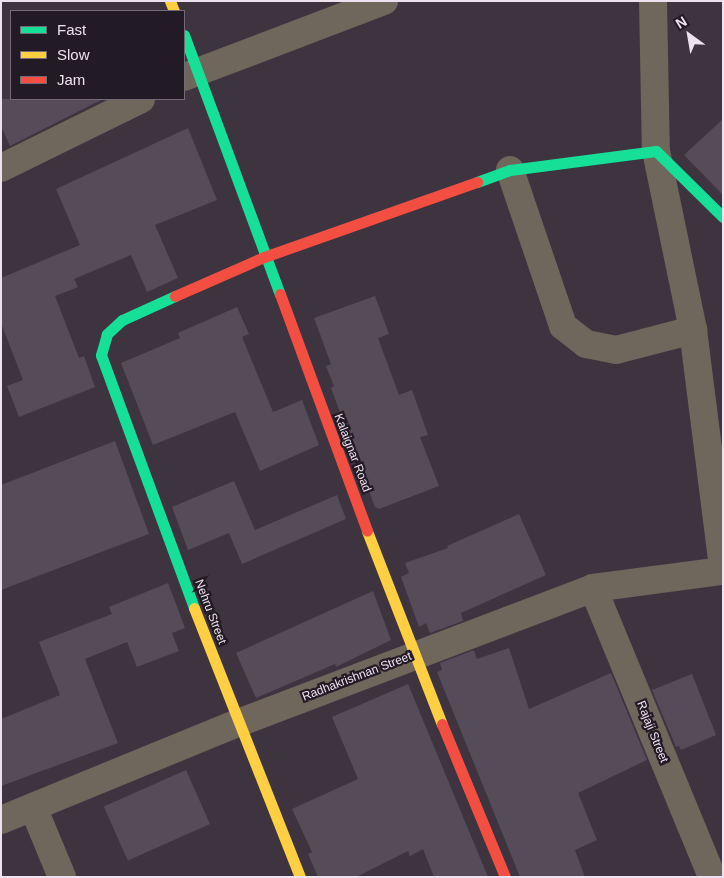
<!DOCTYPE html>
<html>
<head>
<meta charset="utf-8">
<style>
	body { margin:0 }
	#map { position:relative; width:724px; height:878px; overflow:hidden; background:#3d3440; font-family:Helvetica,sans-serif }
	div>[style] { position:absolute }
	.building>* { inset:0; background:#564b59; transform-origin:0 0 }
	.street>* { height:28px; margin:-14px; padding:0 14px; transform-origin:14px; border-radius:14px; background:#6f665c }
	.fast>* { height:11px; margin:-5.5px; padding:0 5.5px; transform-origin:5.5px; border-radius:5.5px; background:#16e098 }
	.slow>* { height:11px; margin:-5.5px; padding:0 5.5px; transform-origin:5.5px; border-radius:5.5px; background:#ffcf43 }
	.jam>* { height:11px; margin:-5.5px; padding:0 5.5px; transform-origin:5.5px; border-radius:5.5px; background:#f24e42 }
	span { translate:-50% -50%; white-space:nowrap; text-align:center; line-height:1.15; -webkit-text-stroke:4.5px #221a24; paint-order:stroke }
	.street-label { font-size:12px; color:#ece2f0 }
	.frame { position:absolute; inset:0; border:2px solid #ece2f0; pointer-events:none }
	.legend { position:absolute; left:10px; top:10px; width:175px; height:90px; box-sizing:border-box; background:#221a24; border:1px solid #736a76; margin:0; padding:6px 9px; list-style:none; font-size:15px; color:#ece2f0 }
	.legend li { display:flex; align-items:center; gap:10px; height:25px }
	.legend b { width:25px; border:1px solid #736a76 }
	.north { position:absolute; left:664px; top:10px; width:50px; height:50px; -webkit-text-stroke:4px #221a24; paint-order:stroke; rotate:328deg; font-size:14px; font-weight:700; line-height:20px; text-align:center; color:#ece2f0 }
	.north::after { content:''; display:block; margin:auto; width:18px; height:22px; background:#ece2f0; clip-path:polygon(50% 0,100% 100%,50% 72%,0 100%) }
</style>
</head>
<body>
<div id="map">
	<div class="building">
		<div style="clip-path:polygon(1px 99px,103px 99px,10px 146px,1px 126px)"></div>
		<div style="clip-path:polygon(723px 119px,723px 195px,684px 155px)"></div>
		<div style="clip-path:polygon(188px 128px,217px 200px,155px 225px,178px 278px,147px 292px,131px 255px,74px 279px,78px 287px,55px 296px,79px 358px,84px 356px,95px 387px,19px 417px,7px 386px,23px 380px,1px 323px,1px 278px,80px 245px,56px 189px)"></div>
		<div style="clip-path:polygon(375px 296px,389px 334px,378px 338px,399px 395px,412px 390px,428px 435px,420px 437px,439px 486px,379px 509px,375px 507px,331px 388px,334px 386px,326px 366px,331px 364px,314px 318px)"></div>
		<div style="clip-path:polygon(237px 307px,249px 334px,242px 337px,273px 412px,302px 400px,319px 445px,260px 471px,235px 412px,153px 445px,121px 363px,180px 338px,178px 333px)"></div>
		<div style="clip-path:polygon(115px 441px,149px 534px,1px 590px,1px 485px)"></div>
		<div style="clip-path:polygon(234px 481px,255px 530px,337px 495px,346px 519px,242px 564px,229px 533px,188px 550px,172px 507px)"></div>
		<div style="clip-path:polygon(519px 514px,546px 575px,461px 613px,463px 621px,430px 633px,426px 623px,419px 627px,401px 577px,409px 573px,405px 563px,448px 548px,447px 546px)"></div>
		<div style="clip-path:polygon(168px 583px,185px 628px,172px 633px,179px 651px,137px 667px,127px 642px,85px 659px,118px 743px,1px 786px,1px 719px,60px 695px,39px 642px,112px 614px,109px 607px)"></div>
		<div style="clip-path:polygon(373px 591px,391px 640px,336px 667px,335px 664px,256px 698px,236px 653px)"></div>
		<div style="clip-path:polygon(509px 648px,529px 709px,611px 673px,647px 760px,578px 793px,597px 840px,575px 850px,585px 877px,520px 877px,437px 672px,442px 670px,440px 663px,474px 650px,477px 659px)"></div>
		<div style="clip-path:polygon(692px 674px,716px 735px,681px 750px,679px 746px,676px 747px,652px 690px)"></div>
		<div style="clip-path:polygon(408px 684px,488px 877px,434px 877px,423px 849px,410px 856px,408px 851px,356px 877px,318px 877px,308px 854px,312px 852px,292px 809px,358px 779px,332px 717px)"></div>
		<div style="left:186px;top:770px;width:59px;height:90px;rotate:66deg"></div>
	</div>
	<div class="street">
		<div style="left:653px;top:1px;width:150px;rotate:88.9deg"></div>
		<div style="left:656px;top:151px;width:183px;rotate:78.3deg"></div>
		<div style="left:693px;top:330px;width:238px;rotate:82.8deg"></div>
		<div style="left:184px;top:77px;width:214px;rotate:-20.8deg"></div>
		<div style="left:1px;top:168px;width:156px;rotate:-26.2deg"></div>
		<div style="left:510px;top:170px;width:165px;rotate:71.2deg"></div>
		<div style="left:563px;top:326px;width:29px;rotate:38deg"></div>
		<div style="left:586px;top:344px;width:31px;rotate:11deg"></div>
		<div style="left:616px;top:350px;width:80px;rotate:-14.6deg"></div>
		<div style="left:593px;top:588px;width:313px;rotate:67.6deg"></div>
		<div style="left:33px;top:807px;width:76px;rotate:67.5deg"></div>
		<div style="left:1px;top:820px;width:256px;rotate:-22.3deg"></div>
		<div style="left:238px;top:723px;width:380px;rotate:-20.8deg"></div>
		<div style="left:593px;top:588px;width:131px;rotate:-7.5deg"></div>
	</div>
	<div class="fast">
		<div style="left:184px;top:35px;width:276px;rotate:69.7deg"></div>
		<div style="left:477px;top:182px;width:35px;rotate:-20deg"></div>
		<div style="left:510px;top:170px;width:147px;rotate:-7.4deg"></div>
		<div style="left:656px;top:151px;width:94px;rotate:44.6deg"></div>
		<div style="left:175px;top:296px;width:58px;rotate:155.6deg"></div>
		<div style="left:122px;top:320px;width:21px;rotate:137deg"></div>
		<div style="left:107px;top:334px;width:22px;rotate:106deg"></div>
		<div style="left:101px;top:355px;width:270px;rotate:69.8deg"></div>
	</div>
	<div class="slow">
		<div style="left:170px;top:1px;width:11px;rotate:68deg"></div>
		<div style="left:367px;top:531px;width:207px;rotate:68.8deg"></div>
		<div style="left:194px;top:608px;width:289px;rotate:68.5deg"></div>
	</div>
	<div class="jam">
		<div style="left:280px;top:294px;width:252px;rotate:69.8deg"></div>
		<div style="left:175px;top:296px;width:97px;rotate:-23.7deg"></div>
		<div style="left:264px;top:257px;width:226px;rotate:-19.4deg"></div>
		<div style="left:442px;top:724px;width:165px;rotate:67.6deg"></div>
	</div>
	<div class="street-label">
		<span style="left:352px;top:453px;rotate:69deg">Kalaignar Road</span>
		<span style="left:210px;top:612px;rotate:69deg">Nehru Street</span>
		<span style="left:357px;top:677px;rotate:-21deg">Radhakrishnan Street</span>
		<span style="left:652px;top:732px;rotate:68deg">Rajaji Street</span>
	</div>
	<div class="frame"></div>
	<ul class="legend">
	<li><b style="height:6px;background:#16e098"></b>Fast</li>
	<li><b style="height:6px;background:#ffcf43"></b>Slow</li>
	<li><b style="height:6px;background:#f24e42"></b>Jam</li>
	</ul>
	<div class="north">N</div>
</div>
</body>
</html>
